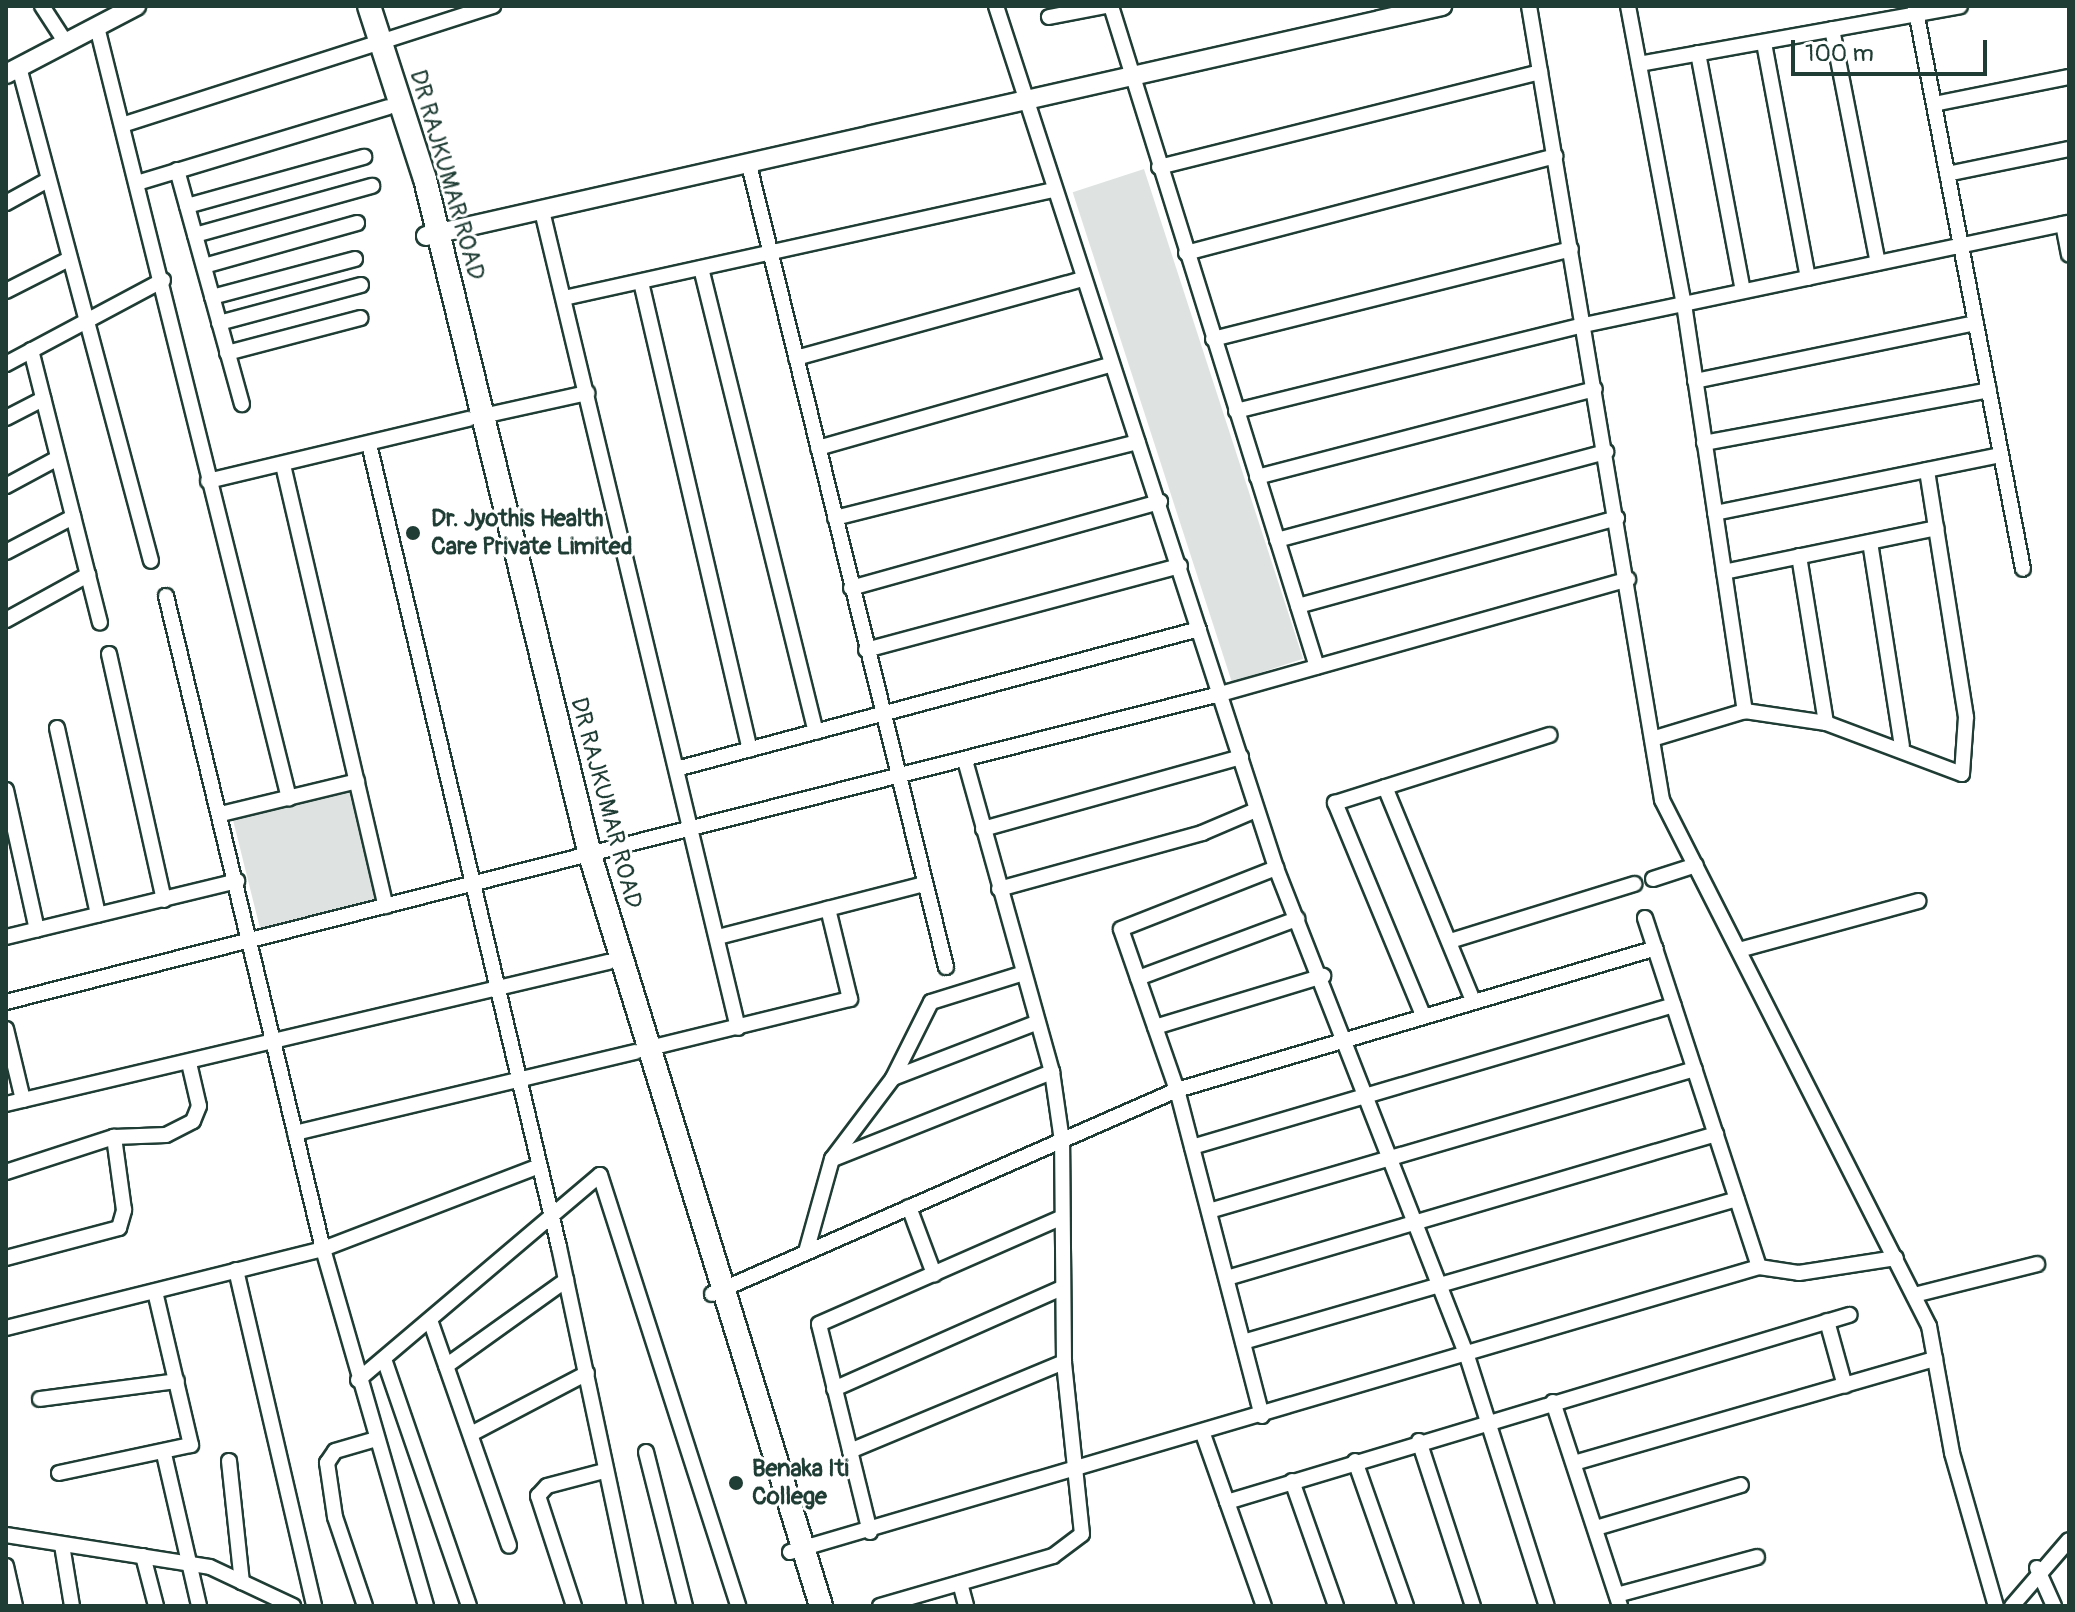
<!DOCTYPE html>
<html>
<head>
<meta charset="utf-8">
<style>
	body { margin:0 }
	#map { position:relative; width:2075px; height:1612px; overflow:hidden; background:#fff; font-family:Pangolin,sans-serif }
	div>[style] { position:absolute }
	.green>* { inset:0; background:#dee3e2; transform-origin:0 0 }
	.roads { filter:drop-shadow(2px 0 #1f3d34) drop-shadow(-2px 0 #1f3d34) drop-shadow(0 2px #1f3d34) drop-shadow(0 -2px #1f3d34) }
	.minor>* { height:14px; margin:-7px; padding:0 7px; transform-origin:7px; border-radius:7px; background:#fff }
	.tertiary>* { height:18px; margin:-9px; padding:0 9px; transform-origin:9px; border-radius:9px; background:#fff }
	.secondary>* { height:22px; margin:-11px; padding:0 11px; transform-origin:11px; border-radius:11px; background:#fff }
	.dots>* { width:22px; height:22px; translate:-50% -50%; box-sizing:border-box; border:4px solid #fff; border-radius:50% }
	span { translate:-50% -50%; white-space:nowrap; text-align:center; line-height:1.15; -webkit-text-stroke:6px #fff; paint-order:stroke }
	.street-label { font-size:24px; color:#1f3d34 }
	.poi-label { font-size:24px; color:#1f3d34; font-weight:700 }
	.left { translate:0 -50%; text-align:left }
	.frame { position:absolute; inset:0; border:8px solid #1f3d34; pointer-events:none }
	.scale { position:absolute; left:1791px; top:40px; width:196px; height:36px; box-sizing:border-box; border:4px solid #1f3d34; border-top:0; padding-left:10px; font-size:24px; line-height:28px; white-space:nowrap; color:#1f3d34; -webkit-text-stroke:6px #fff; paint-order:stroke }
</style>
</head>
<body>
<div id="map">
	<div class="green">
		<div style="left:1144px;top:169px;width:515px;height:75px;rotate:72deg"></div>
		<div style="left:351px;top:789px;width:113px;height:122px;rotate:76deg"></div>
	</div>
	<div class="roads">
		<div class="minor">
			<div style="left:42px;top:6px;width:44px;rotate:57deg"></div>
			<div style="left:996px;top:6px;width:906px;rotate:72deg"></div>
			<div style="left:1276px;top:868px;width:524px;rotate:68.62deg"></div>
			<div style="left:1467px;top:1356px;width:262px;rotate:72.3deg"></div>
			<div style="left:1111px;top:6px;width:692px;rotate:72.69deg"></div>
			<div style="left:1529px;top:6px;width:805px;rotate:80.49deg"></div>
			<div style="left:1662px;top:800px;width:590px;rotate:63.09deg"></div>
			<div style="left:1929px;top:1326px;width:129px;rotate:79.7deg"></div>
			<div style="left:1952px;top:1453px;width:159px;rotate:74deg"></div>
			<div style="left:1628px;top:6px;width:303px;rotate:79.4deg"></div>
			<div style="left:1684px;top:304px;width:412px;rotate:81.5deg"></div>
			<div style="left:1915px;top:6px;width:573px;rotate:79.14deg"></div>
			<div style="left:1049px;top:17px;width:57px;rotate:-11.1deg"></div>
			<div style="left:97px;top:27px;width:795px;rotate:76.02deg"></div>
			<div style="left:1832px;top:29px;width:238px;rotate:78.9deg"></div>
			<div style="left:1764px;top:43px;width:239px;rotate:79.4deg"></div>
			<div style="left:1698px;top:53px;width:242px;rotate:79.3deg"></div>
			<div style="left:1639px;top:64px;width:326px;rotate:-10.2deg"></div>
			<div style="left:19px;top:67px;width:511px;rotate:75.04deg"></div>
			<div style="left:1934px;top:104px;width:138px;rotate:-11.3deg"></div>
			<div style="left:122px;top:125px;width:390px;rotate:-17.8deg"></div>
			<div style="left:749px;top:165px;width:826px;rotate:76.2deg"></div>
			<div style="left:1159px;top:167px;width:393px;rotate:-14deg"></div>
			<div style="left:177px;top:170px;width:243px;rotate:74.5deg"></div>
			<div style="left:1947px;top:174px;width:125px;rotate:-11.6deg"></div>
			<div style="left:137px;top:183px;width:262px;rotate:-16.8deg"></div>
			<div style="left:6px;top:203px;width:48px;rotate:-28.7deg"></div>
			<div style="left:187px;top:206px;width:184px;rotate:-15.5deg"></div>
			<div style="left:542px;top:211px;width:840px;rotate:76.51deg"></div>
			<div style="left:2063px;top:224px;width:31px;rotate:79deg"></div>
			<div style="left:195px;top:235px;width:184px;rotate:-15.5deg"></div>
			<div style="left:1186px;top:253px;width:382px;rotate:-14.7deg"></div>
			<div style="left:204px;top:266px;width:159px;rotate:-15.7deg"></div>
			<div style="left:701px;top:268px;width:478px;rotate:76.1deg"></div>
			<div style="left:641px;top:282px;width:480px;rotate:76.9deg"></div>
			<div style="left:6px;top:291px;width:71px;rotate:-26.9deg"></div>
			<div style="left:212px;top:297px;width:148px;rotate:-14.9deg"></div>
			<div style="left:564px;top:298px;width:501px;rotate:-12.45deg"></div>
			<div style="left:219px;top:323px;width:147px;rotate:-15deg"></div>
			<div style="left:1213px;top:339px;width:369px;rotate:-14.1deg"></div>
			<div style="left:31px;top:350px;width:281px;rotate:75.8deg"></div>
			<div style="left:227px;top:353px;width:138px;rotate:-14.7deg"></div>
			<div style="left:796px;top:358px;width:298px;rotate:-15.4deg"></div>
			<div style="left:6px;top:364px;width:178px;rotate:-28.1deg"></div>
			<div style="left:1695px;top:381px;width:287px;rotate:-11.7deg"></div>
			<div style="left:1236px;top:411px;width:358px;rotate:-13.9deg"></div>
			<div style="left:1584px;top:325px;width:496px;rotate:-11.9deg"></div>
			<div style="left:483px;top:416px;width:107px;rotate:-12.5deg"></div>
			<div style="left:6px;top:418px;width:42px;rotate:-27.2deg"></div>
			<div style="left:1704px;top:443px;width:290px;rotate:-10.5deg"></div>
			<div style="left:369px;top:444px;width:825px;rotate:76.69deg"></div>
			<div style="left:559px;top:1247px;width:367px;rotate:78deg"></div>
			<div style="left:818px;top:448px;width:303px;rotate:-15.9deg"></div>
			<div style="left:283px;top:465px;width:453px;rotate:76.9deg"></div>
			<div style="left:1257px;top:477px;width:349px;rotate:-14.6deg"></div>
			<div style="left:208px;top:481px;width:268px;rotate:-13.4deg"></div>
			<div style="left:6px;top:486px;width:59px;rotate:-28.3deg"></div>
			<div style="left:1715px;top:513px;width:292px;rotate:-11.5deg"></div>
			<div style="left:835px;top:518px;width:312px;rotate:-14.1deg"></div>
			<div style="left:1277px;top:540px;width:341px;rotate:-15deg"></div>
			<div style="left:1870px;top:542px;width:206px;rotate:81.1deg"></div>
			<div style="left:6px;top:552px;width:76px;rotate:-27.6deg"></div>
			<div style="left:1799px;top:556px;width:169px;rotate:80.8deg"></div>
			<div style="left:1724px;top:572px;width:217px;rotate:-11.7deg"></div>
			<div style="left:851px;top:588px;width:321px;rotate:-15.6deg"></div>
			<div style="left:166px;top:596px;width:672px;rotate:76.48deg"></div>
			<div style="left:323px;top:1249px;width:372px;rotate:73.9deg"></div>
			<div style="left:1298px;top:606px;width:331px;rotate:-15.4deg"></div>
			<div style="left:6px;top:620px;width:94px;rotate:-28.8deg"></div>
			<div style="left:866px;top:650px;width:325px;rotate:-15deg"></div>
			<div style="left:109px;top:654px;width:252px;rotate:77.4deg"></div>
			<div style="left:57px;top:728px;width:191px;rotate:77.6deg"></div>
			<div style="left:1652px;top:739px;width:97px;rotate:-16.8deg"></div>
			<div style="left:1745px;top:711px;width:82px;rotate:8.4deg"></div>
			<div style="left:1826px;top:723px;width:145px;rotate:20.6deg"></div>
			<div style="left:1962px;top:774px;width:57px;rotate:-86deg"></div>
			<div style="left:1966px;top:717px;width:250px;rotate:-99deg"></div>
			<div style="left:680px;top:768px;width:537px;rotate:-14.99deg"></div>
			<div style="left:1385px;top:787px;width:231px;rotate:67.6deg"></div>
			<div style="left:6px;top:790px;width:143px;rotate:77.5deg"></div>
			<div style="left:221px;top:814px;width:140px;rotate:-13.6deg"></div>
			<div style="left:983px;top:829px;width:268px;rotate:-15.6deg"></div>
			<div style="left:1653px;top:879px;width:45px;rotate:-18deg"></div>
			<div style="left:999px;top:889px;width:211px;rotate:-15.4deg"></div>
			<div style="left:1202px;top:833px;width:59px;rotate:-23.1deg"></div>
			<div style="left:1645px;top:918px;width:367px;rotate:71.9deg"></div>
			<div style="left:6px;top:937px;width:238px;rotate:-13.6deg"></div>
			<div style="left:718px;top:937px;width:214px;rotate:-14.4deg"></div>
			<div style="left:1450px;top:941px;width:193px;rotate:-17.2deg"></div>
			<div style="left:1739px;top:950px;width:186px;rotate:-15.3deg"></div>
			<div style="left:1138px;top:978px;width:170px;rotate:-20.4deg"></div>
			<div style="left:6px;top:1002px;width:1252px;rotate:-14.24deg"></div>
			<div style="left:1220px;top:694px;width:424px;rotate:-15.7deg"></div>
			<div style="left:1423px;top:1015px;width:230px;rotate:-112.5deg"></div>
			<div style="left:1335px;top:803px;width:225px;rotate:-17.6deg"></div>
			<div style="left:1155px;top:1027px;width:176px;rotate:-16.9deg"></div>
			<div style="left:6px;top:1029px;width:73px;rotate:76.5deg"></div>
			<div style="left:650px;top:1048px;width:206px;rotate:-13.8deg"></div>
			<div style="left:850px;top:999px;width:93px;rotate:-103.7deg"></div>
			<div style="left:893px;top:1078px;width:155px;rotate:-21.1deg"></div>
			<div style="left:6px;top:1104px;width:619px;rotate:-13.27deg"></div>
			<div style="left:295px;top:1133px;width:350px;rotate:-13.4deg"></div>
			<div style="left:1192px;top:1147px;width:502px;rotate:-16.42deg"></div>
			<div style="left:833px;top:1159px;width:236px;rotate:-21.7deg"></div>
			<div style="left:6px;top:1172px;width:114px;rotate:-18deg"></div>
			<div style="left:909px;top:1207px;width:72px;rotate:69.5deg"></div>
			<div style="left:1209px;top:1211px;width:506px;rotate:-16.29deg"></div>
			<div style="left:806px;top:1252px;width:97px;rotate:-74.4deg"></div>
			<div style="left:832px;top:1159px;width:101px;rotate:-53deg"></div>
			<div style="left:893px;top:1078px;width:85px;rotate:-63.4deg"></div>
			<div style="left:931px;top:1002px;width:97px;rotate:-17.3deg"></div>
			<div style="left:6px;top:1258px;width:117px;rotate:-14.9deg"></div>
			<div style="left:119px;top:1228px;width:19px;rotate:-74deg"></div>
			<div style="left:124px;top:1210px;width:74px;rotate:-97.8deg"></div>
			<div style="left:114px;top:1137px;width:52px;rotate:-2.2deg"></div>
			<div style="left:166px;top:1135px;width:30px;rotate:-27deg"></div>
			<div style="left:193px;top:1121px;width:16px;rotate:-68deg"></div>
			<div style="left:199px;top:1106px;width:44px;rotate:-103.1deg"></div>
			<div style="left:236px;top:1270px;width:345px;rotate:76.9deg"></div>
			<div style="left:1227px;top:1278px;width:510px;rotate:-16.41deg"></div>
			<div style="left:712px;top:1294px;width:508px;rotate:-23.69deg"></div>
			<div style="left:1177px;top:1090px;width:499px;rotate:-16.5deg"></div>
			<div style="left:1914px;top:1295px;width:127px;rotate:-14.1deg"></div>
			<div style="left:430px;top:1320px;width:239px;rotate:70.7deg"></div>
			<div style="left:1827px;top:1321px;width:67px;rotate:74.5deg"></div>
			<div style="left:6px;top:1328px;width:327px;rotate:-14deg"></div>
			<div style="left:323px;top:1249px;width:231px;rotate:-21deg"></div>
			<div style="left:1243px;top:1342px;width:514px;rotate:-16.14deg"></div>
			<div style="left:384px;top:1359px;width:261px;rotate:71deg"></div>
			<div style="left:446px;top:1366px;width:148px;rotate:-35.6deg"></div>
			<div style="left:358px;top:1380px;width:317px;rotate:-40.3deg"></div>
			<div style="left:600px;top:1175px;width:453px;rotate:72.2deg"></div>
			<div style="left:834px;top:1389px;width:247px;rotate:-23.9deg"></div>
			<div style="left:40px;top:1399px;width:138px;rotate:-7.5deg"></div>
			<div style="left:1553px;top:1402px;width:215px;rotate:71.8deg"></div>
			<div style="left:1262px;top:1416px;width:337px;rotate:-104.6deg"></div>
			<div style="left:1177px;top:1090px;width:170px;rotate:-109.2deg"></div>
			<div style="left:1121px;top:929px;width:167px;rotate:-21.5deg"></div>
			<div style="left:471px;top:1434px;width:131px;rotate:-27.7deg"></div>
			<div style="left:1203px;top:1434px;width:182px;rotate:70.5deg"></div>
			<div style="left:1419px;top:1441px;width:174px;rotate:71.9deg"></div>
			<div style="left:850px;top:1451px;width:232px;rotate:-22.6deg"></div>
			<div style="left:646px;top:1452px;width:159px;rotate:75.8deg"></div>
			<div style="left:164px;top:1454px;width:156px;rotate:77deg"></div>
			<div style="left:229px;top:1461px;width:122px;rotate:83.9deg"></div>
			<div style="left:1355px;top:1461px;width:154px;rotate:70.6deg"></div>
			<div style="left:1574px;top:1463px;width:376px;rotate:-16.1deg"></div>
			<div style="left:59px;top:1473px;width:135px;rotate:-12deg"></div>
			<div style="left:191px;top:1445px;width:157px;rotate:-103.2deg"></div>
			<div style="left:1292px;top:1481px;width:133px;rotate:70.6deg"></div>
			<div style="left:1227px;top:1502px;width:650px;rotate:-16.73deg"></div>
			<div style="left:1596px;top:1528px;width:151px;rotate:-16.5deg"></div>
			<div style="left:870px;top:1532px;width:214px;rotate:-103.8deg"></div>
			<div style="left:819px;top:1324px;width:264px;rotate:-23.7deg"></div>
			<div style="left:6px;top:1535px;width:206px;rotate:8.9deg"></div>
			<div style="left:210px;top:1567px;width:92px;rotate:25.2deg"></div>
			<div style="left:62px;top:1545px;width:62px;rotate:80.7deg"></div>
			<div style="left:790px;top:1552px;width:1010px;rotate:-16.39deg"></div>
			<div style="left:1759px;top:1267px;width:40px;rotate:8.5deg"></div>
			<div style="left:1799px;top:1273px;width:98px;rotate:-8.8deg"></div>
			<div style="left:143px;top:1556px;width:52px;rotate:75.4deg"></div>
			<div style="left:6px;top:1566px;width:41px;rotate:77.3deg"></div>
			<div style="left:2037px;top:1568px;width:42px;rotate:65.9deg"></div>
			<div style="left:960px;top:1583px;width:24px;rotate:75deg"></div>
			<div style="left:1617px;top:1595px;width:145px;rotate:-15.2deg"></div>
			<div style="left:365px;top:1606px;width:94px;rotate:-108.6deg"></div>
			<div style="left:335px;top:1517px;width:55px;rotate:-98.4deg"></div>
			<div style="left:327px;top:1463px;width:14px;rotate:-56deg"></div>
			<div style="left:335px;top:1451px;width:43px;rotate:-16.3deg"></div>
			<div style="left:574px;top:1606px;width:116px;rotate:-108.1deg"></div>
			<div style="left:538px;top:1496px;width:13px;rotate:-48deg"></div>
			<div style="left:547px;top:1486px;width:59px;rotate:-14.7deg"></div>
			<div style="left:880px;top:1606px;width:180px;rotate:-16.1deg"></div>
			<div style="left:1053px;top:1556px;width:36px;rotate:-37deg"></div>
			<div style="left:1082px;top:1534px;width:173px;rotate:-96deg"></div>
			<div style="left:1064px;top:1362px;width:221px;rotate:-90.5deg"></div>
			<div style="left:1062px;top:1141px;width:70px;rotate:-98.2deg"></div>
			<div style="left:1052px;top:1072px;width:324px;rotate:-105.6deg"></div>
			<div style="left:2012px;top:1606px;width:87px;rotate:-49.2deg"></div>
		</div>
		<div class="tertiary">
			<div style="left:6px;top:74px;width:147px;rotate:-27.6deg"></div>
			<div style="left:426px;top:236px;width:1042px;rotate:-12.76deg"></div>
		</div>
		<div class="secondary">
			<div style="left:369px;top:6px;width:182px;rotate:72.1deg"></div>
			<div style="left:425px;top:179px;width:696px;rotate:76.28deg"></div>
			<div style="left:590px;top:855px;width:786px;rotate:72.9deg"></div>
		</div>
	</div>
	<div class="dots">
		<div style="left:413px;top:533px;background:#1f3d34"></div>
		<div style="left:736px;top:1483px;background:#1f3d34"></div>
	</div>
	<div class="street-label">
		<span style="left:447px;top:175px;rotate:74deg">DR RAJKUMAR ROAD</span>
		<span style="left:606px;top:803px;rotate:75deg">DR RAJKUMAR ROAD</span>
	</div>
	<div class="poi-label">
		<span class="left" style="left:431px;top:533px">Dr. Jyothis Health<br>Care Private Limited</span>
		<span class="left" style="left:752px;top:1483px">Benaka Iti<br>College</span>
	</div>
	<div class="frame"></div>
	<div class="scale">100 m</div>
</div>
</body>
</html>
